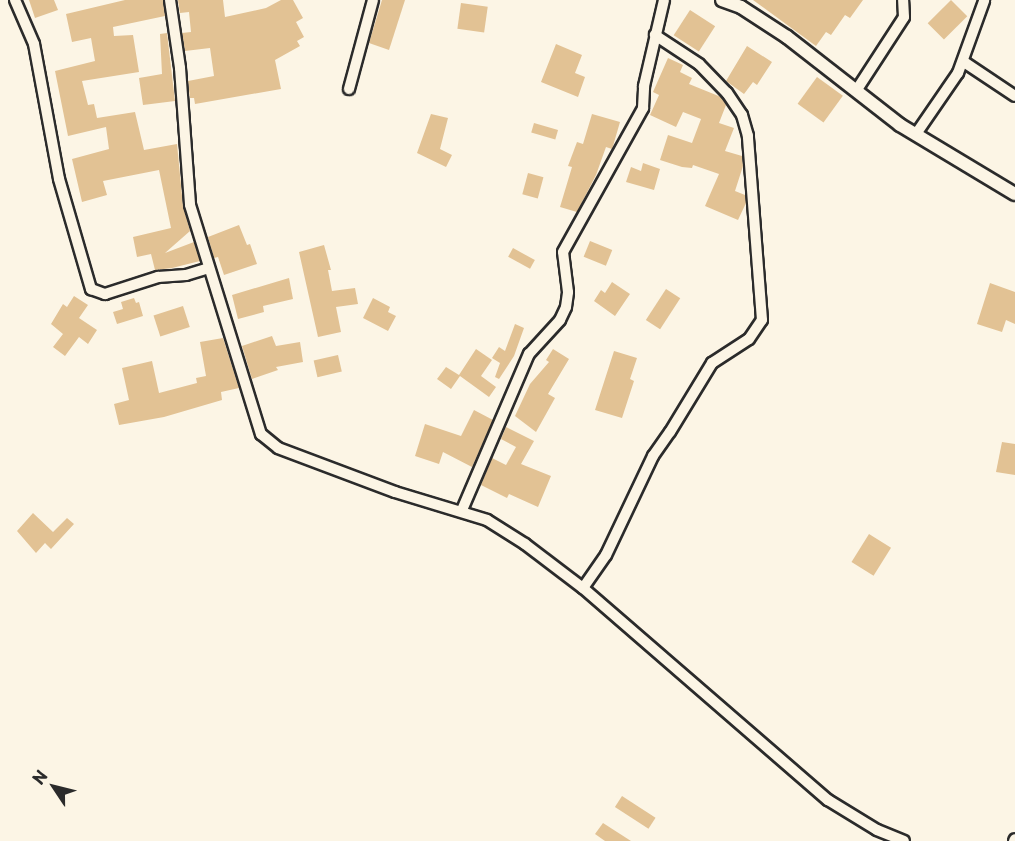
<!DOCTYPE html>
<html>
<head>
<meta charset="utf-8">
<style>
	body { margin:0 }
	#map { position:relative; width:1015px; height:841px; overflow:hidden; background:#fcf5e5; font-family:"Playpen Sans",sans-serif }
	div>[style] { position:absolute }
	.building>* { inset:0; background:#e2c294; transform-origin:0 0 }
	.roads { filter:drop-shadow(2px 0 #2b2b2b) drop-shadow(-2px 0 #2b2b2b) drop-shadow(0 2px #2b2b2b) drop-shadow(0 -2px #2b2b2b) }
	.minor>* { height:10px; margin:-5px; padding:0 5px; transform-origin:5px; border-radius:5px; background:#fcf5e5 }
	.tertiary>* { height:12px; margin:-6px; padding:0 6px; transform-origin:6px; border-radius:6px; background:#fcf5e5 }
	span { translate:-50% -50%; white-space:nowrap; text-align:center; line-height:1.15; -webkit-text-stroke:4.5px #fcf5e5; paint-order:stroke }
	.north { position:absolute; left:24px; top:757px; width:60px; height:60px; -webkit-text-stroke:4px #fcf5e5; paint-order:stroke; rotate:305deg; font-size:16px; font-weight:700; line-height:24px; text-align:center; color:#2b2b2b }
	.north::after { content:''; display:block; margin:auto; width:21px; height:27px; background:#2b2b2b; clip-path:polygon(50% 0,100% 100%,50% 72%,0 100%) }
</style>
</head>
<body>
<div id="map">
	<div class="building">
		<div style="clip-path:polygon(29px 0,54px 0,58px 10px,35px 18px)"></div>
		<div style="clip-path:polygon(125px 0,163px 0,165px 16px,113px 27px,114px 36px,133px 35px,139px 72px,82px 81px,88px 105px,94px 104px,97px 118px,135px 112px,144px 150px,177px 144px,183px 206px,190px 231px,165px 253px,194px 242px,200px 261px,172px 268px,155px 270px,151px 254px,137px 257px,133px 237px,171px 228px,159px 170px,103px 181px,107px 195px,82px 202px,72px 159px,109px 149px,106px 127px,68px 136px,55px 71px,95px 61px,91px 38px,72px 42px,66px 14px)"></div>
		<div style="clip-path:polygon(178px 0,223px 0,225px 17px,266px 8px,281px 0,293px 0,303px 18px,296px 22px,304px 37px,297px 41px,300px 46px,275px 60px,281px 89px,195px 104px,194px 98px,190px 98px,188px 81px,214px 76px,210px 48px,185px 51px,182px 33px,191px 32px,189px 12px,180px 13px)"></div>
		<div style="clip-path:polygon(382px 0,405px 0,389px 50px,369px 43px)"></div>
		<div style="clip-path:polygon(753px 0,863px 0,850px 18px,845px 15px,831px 35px,826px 32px,816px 46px)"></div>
		<div style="left:951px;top:0;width:23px;height:33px;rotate:45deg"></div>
		<div style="left:461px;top:3px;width:27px;height:26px;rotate:8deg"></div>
		<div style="left:690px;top:10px;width:30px;height:30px;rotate:33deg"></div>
		<div style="clip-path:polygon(167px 33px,175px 101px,143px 105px,139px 78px,162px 74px,160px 34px)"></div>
		<div style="clip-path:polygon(556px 44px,582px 55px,575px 73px,585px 77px,578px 97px,541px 82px)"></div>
		<div style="clip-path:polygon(747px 46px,772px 62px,757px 85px,753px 82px,744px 94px,726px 81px)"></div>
		<div style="clip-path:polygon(668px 58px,683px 65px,680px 72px,692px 78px,689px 84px,721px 97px,726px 105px,719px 123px,734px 128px,725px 151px,742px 156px,743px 166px,735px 191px,745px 195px,746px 203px,738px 220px,705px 206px,719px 174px,693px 165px,692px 168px,682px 167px,660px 160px,668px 135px,692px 143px,701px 119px,683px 112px,676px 127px,650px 115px,659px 95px,653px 92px)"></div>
		<div style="left:817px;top:77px;width:32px;height:33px;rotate:36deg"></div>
		<div style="clip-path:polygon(431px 114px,448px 118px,440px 149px,452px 155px,446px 167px,417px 153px)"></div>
		<div style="clip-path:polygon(592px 114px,620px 122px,613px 146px,612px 149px,606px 147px,596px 175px,577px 212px,560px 207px,572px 167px,568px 166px,577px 142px,583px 144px)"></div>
		<div style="left:534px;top:123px;width:25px;height:10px;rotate:16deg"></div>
		<div style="clip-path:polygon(643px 163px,660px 169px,654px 190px,626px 182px,631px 167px,641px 171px)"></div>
		<div style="left:528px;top:173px;width:16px;height:22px;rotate:15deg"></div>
		<div style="clip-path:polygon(239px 225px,247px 245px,250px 244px,257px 264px,224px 275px,218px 257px,214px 258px,208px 237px)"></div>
		<div style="left:590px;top:241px;width:24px;height:17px;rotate:22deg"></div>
		<div style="clip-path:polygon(324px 245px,331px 270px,328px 270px,332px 291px,355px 288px,358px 304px,336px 307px,341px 332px,318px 337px,299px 252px)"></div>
		<div style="left:513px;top:248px;width:25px;height:10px;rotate:29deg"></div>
		<div style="clip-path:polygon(289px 278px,293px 299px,263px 306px,264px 312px,238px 319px,232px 295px)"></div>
		<div style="clip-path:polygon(612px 282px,630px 294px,615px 316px,594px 301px,601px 290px,605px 293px)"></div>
		<div style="clip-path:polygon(990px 283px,1015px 292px,1015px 324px,1006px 320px,1002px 332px,977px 324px)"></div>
		<div style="left:666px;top:289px;width:17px;height:37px;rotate:33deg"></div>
		<div style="clip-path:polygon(74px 296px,88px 305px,79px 318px,97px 330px,88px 344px,79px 337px,65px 356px,53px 347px,63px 334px,51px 324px,63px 304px,67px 307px)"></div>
		<div style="clip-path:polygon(134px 298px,136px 303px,139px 302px,143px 316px,117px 324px,113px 312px,123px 309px,121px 302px)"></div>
		<div style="clip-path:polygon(373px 298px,390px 307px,388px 312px,396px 316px,388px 331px,363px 318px)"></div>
		<div style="left:183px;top:306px;width:22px;height:31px;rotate:72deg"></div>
		<div style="clip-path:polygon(515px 324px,524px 328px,514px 356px,499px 379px,495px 377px,500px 363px,492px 358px,499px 347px,505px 351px)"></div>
		<div style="clip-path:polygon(272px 336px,276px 346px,300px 342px,303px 362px,276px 367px,278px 370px,252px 379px,242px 346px)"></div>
		<div style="clip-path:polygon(223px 338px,239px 388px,221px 392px,222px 400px,164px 417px,119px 425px,114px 404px,129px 400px,122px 368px,152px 361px,159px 393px,197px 383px,196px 378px,206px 376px,200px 342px)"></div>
		<div style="clip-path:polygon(476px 349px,492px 360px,481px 376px,496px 387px,489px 397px,460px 376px,451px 389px,437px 379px,446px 367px,459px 375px)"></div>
		<div style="clip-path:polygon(553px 349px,569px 359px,548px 394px,555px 398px,536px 432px,515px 416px,530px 384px,549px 362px,546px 360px)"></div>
		<div style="clip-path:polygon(614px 351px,637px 358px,630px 379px,634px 381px,622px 418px,595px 410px)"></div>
		<div style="left:338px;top:355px;width:17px;height:25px;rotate:77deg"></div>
		<div style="clip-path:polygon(474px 410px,493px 420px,472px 467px,443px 452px,439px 464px,415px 456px,425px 424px,461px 436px)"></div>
		<div style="clip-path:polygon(506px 427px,534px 441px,521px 464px,551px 476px,538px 507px,509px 494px,507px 498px,481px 485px,492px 458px,506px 465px,516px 447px,501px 439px)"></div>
		<div style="clip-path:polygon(1002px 442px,1015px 444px,1015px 475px,996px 472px)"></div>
		<div style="clip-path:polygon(33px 513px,53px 532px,67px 518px,74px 524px,51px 549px,45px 543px,36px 553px,17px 531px)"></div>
		<div style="left:869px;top:534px;width:26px;height:33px;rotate:32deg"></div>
		<div style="left:622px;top:796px;width:40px;height:13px;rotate:33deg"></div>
		<div style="clip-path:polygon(603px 823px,631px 841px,605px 841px,595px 834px)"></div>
	</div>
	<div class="roads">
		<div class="minor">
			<div style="left:15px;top:0;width:48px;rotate:66.6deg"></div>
			<div style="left:34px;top:44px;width:137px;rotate:79.5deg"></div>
			<div style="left:59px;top:179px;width:115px;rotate:73.8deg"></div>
			<div style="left:91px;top:289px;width:15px;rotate:20deg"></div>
			<div style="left:105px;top:294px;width:56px;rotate:-17.8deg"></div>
			<div style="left:158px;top:277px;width:28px;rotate:-4deg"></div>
			<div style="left:186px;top:275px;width:24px;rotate:-17deg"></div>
			<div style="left:170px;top:0;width:69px;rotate:81.6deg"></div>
			<div style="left:180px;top:68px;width:137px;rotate:85.8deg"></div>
			<div style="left:190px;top:205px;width:240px;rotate:72.8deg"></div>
			<div style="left:261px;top:434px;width:22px;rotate:39deg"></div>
			<div style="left:278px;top:448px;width:125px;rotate:20.6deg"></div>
			<div style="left:395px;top:492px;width:96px;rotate:16.9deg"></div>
			<div style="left:487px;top:520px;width:45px;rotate:32.3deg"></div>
			<div style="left:525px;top:544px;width:73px;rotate:37.2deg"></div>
			<div style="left:583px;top:588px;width:324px;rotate:40.9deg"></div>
			<div style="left:828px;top:800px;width:57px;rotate:31.5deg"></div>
			<div style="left:877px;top:830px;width:29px;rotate:22deg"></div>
			<div style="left:964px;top:62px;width:61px;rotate:33.7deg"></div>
			<div style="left:349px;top:89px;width:92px;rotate:-74.9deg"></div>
			<div style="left:856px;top:91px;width:88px;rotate:-57deg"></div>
			<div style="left:904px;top:17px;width:17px;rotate:-93deg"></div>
			<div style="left:916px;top:134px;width:74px;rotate:-55.5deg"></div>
			<div style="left:958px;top:73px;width:77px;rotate:-70.1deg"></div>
			<div style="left:462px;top:510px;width:170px;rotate:-66.8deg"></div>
			<div style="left:529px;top:354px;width:46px;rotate:-47.6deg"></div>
			<div style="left:560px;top:320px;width:14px;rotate:-65deg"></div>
			<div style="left:566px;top:307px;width:15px;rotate:-82deg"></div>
			<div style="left:568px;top:292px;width:40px;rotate:-97.1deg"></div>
			<div style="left:563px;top:252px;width:165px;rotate:-60.9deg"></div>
			<div style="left:643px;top:108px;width:22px;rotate:-87deg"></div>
			<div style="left:644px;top:86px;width:88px;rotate:-76.9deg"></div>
			<div style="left:583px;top:588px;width:40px;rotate:-55.1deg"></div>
			<div style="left:606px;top:555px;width:110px;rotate:-64.6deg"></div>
			<div style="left:653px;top:456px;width:29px;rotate:-55deg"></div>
			<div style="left:670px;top:432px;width:81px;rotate:-58.7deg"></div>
			<div style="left:712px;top:363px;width:44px;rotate:-33deg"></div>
			<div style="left:749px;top:339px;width:23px;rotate:-56deg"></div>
			<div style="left:762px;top:320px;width:185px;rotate:-94.4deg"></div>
			<div style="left:748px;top:136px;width:22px;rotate:-106deg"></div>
			<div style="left:742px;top:115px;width:27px;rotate:-124deg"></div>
			<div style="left:727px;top:93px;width:40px;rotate:-134deg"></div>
			<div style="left:699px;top:64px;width:53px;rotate:-146.6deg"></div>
			<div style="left:1014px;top:841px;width:2px;rotate:-63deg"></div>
		</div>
		<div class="tertiary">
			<div style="left:722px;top:0;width:20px;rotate:20deg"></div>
			<div style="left:741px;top:7px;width:55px;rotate:33.1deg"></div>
			<div style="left:787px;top:37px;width:143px;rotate:37.9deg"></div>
			<div style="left:900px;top:125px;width:134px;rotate:31deg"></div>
		</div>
	</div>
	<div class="north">N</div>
</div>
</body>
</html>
